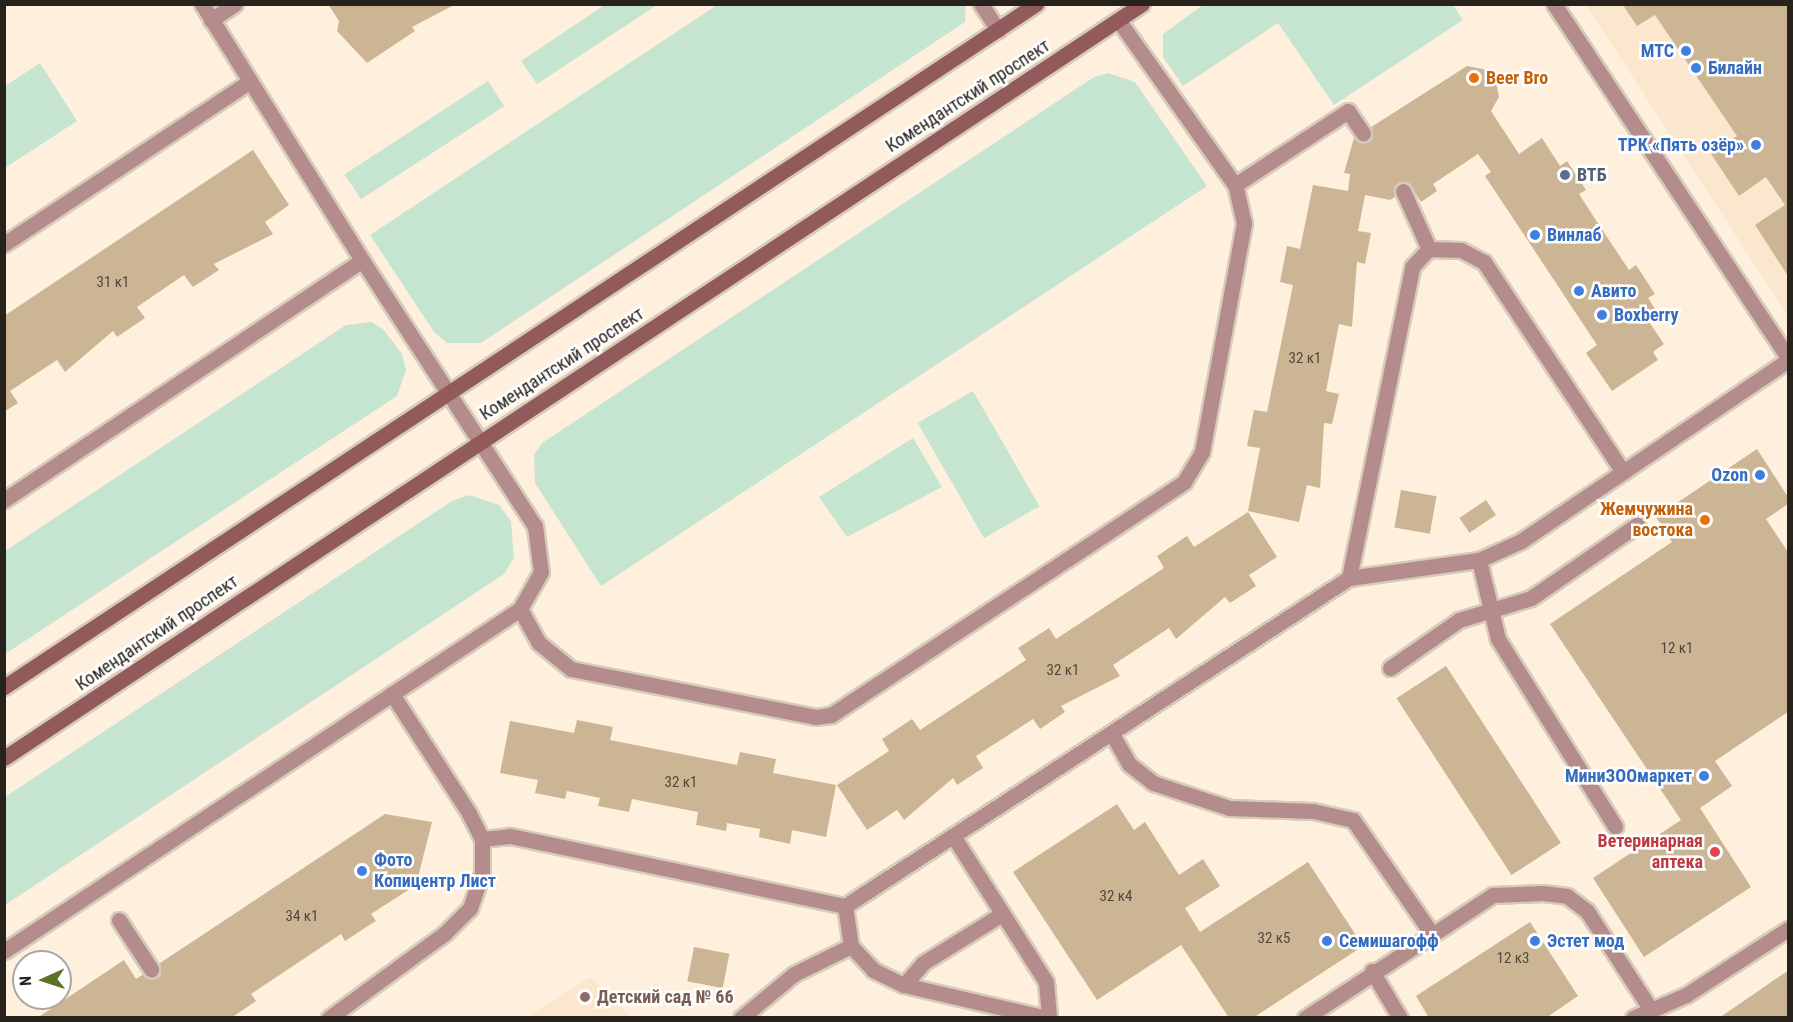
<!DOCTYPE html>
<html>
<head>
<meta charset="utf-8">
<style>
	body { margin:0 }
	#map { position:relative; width:1793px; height:1022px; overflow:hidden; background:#fef0dd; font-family:"Roboto Condensed",sans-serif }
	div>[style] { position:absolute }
	.built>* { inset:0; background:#fae7cd }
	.green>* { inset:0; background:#c6e5d1; transform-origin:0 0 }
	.building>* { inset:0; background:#ccb595; transform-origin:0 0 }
	.roads { filter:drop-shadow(2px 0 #d7cbba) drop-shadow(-2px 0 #d7cbba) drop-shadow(0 2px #d7cbba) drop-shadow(0 -2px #d7cbba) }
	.lane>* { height:15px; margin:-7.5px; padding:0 7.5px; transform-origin:7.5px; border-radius:7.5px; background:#b48c8c }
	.street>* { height:15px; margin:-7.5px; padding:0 7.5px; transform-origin:7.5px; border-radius:7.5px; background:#b48c8c }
	.secondary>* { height:15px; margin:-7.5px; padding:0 7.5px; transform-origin:7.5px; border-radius:7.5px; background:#935a5c }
	.dots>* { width:16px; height:16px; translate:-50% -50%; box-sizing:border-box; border:3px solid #fff; border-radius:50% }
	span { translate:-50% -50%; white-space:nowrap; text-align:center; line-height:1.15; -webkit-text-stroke:5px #fff; paint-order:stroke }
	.number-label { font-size:15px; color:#50473a }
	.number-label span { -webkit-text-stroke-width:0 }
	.shop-label { font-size:18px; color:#366cbe; font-weight:700 }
	.right { translate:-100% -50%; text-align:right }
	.left { translate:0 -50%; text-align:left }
	.food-label { font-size:18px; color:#c56008; font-weight:700 }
	.street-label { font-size:18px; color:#27221b }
	.service-label { font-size:18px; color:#4e5e75; font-weight:700 }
	.health-label { font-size:18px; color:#be3a42; font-weight:700 }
	.education-label { font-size:18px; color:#785e54; font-weight:700 }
	.frame { position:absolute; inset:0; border:6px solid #27221b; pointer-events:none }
	.north { position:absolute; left:12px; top:950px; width:60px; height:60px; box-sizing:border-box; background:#fff; border:2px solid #a9a7a4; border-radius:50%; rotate:267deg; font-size:16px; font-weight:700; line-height:24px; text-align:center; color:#27221b }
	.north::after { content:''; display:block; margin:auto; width:21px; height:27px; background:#5a7325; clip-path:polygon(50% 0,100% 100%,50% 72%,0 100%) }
</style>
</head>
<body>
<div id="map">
	<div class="built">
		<div style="clip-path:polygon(1586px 5px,1788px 5px,1788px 316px)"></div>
		<div style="clip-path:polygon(590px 977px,632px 1017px,528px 1017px)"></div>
	</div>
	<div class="green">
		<div style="clip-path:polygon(606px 4px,657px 5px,537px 84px,521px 61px)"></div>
		<div style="clip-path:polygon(966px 4px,965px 22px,481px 343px,447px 343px,434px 332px,370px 235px,717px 5px)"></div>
		<div style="clip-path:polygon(1203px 5px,1453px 5px,1463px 20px,1334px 105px,1278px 23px,1183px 86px,1163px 57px,1163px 34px)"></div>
		<div style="clip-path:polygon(40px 63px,77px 121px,5px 168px,5px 86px)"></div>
		<div style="clip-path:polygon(1108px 73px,1135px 82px,1207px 186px,601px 586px,535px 483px,534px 455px,542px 443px,1094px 77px)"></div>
		<div style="left:488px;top:81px;width:30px;height:171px;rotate:57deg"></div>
		<div style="clip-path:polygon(371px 322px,383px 329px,402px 354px,406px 370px,397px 396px,5px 654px,5px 551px,346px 325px)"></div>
		<div style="left:973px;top:391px;width:133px;height:64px;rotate:60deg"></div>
		<div style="clip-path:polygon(913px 438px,942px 487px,847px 537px,819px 497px)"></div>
		<div style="clip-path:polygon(469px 495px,499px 505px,511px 521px,514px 558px,504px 574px,5px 905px,5px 797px,452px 501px)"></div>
	</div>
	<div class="building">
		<div style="clip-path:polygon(328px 4px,456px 4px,412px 27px,415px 31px,367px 63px,337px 31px,339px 21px)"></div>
		<div style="clip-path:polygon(1623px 5px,1788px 5px,1788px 276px,1755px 225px,1785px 205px,1766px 177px,1739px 196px,1711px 154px,1737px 136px,1655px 15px,1637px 26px)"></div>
		<div style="clip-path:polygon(1467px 66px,1488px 70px,1495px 77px,1499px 97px,1491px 111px,1519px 154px,1542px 138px,1560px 166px,1567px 161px,1586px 190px,1579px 194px,1599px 225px,1629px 270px,1636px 265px,1655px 294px,1648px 298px,1659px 315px,1649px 322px,1664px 344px,1653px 352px,1658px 360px,1612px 391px,1586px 353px,1597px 345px,1485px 176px,1491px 172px,1478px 154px,1433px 184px,1437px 191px,1421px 202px,1411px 186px,1390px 200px,1365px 195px,1358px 231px,1371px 233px,1365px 264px,1357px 262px,1352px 327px,1339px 324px,1326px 391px,1339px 394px,1332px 424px,1324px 423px,1320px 488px,1307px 485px,1299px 522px,1248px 511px,1260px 448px,1247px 446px,1254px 410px,1267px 412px,1293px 285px,1280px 282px,1287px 246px,1300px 249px,1313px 185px,1348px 191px,1350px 174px,1344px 173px,1354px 138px)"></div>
		<div style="clip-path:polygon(253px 150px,289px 205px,265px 222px,273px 234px,214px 264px,219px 270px,193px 287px,184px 275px,137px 307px,145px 318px,117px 337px,113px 331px,65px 372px,57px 360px,10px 391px,18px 403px,4px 412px,4px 316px)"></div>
		<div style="clip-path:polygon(1757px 449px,1788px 497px,1788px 504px,1766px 519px,1788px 552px,1788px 712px,1715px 761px,1732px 786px,1700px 808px,1751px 887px,1644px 957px,1593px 878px,1681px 820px,1550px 624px,1672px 542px,1656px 517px)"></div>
		<div style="left:1401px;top:490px;width:36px;height:38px;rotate:10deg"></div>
		<div style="left:1486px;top:500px;width:18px;height:32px;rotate:56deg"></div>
		<div style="clip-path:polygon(1248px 512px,1277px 557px,1249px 575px,1256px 586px,1230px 603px,1225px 597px,1176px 639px,1169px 628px,1113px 665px,1120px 676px,1061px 706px,1065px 712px,1040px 729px,1033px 719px,976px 756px,983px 768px,957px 785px,953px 778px,904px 820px,897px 810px,867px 830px,837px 785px,889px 751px,882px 739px,912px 719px,920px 730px,1026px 660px,1018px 648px,1049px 628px,1056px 639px,1164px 568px,1157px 556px,1187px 536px,1194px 547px)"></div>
		<div style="left:1446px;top:666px;width:211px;height:59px;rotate:57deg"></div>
		<div style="clip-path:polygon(577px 720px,613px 727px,610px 740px,737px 765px,740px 752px,776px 759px,773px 773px,836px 785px,826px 837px,792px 830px,790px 844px,759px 837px,760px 829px,727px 823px,726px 831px,696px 825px,698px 812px,632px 799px,629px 812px,598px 806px,600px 798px,567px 791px,565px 799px,535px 793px,538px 780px,500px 773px,510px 721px,574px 733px)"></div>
		<div style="clip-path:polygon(1117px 804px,1134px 830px,1145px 822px,1179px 875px,1203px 859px,1220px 886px,1185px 908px,1200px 932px,1308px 862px,1363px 946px,1253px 1018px,1229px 1018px,1181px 945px,1097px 1000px,1013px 872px)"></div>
		<div style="clip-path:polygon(385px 814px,432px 822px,416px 885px,371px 914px,376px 921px,368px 926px,345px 941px,341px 934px,251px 994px,256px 1001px,231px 1018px,37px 1018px,124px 960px,136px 979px)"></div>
		<div style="clip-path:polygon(1530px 922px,1578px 996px,1546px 1018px,1429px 1018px,1416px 996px)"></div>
		<div style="left:694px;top:947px;width:36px;height:35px;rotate:11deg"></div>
		<div style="clip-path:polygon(1788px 971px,1788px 1018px,1719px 1018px,1780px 976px)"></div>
	</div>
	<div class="roads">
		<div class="lane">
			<div style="left:202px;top:4px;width:302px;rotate:58deg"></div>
			<div style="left:981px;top:4px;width:31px;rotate:57deg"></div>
			<div style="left:211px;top:20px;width:29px;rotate:-34deg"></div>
			<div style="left:1235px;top:185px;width:135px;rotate:-33.2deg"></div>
			<div style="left:1348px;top:111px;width:27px;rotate:56deg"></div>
			<div style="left:1403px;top:191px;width:64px;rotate:65.9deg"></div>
			<div style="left:4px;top:244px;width:295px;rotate:-33.5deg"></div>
			<div style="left:4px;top:500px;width:431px;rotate:-33.8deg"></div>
			<div style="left:362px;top:260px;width:317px;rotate:57deg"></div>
			<div style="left:535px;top:526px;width:46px;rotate:82.6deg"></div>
			<div style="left:541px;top:572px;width:43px;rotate:119.6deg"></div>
			<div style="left:520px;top:609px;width:619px;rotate:146.46deg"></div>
			<div style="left:1479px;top:560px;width:81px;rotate:76.5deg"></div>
			<div style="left:1498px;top:639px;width:221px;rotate:58deg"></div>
			<div style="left:1349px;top:578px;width:317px;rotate:-78.5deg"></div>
			<div style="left:1412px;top:267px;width:25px;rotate:-47deg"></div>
			<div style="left:1429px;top:249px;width:32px;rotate:2deg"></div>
			<div style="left:1461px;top:250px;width:26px;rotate:28deg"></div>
			<div style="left:1484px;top:262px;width:252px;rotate:56.5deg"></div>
			<div style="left:520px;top:609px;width:39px;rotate:61deg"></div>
			<div style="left:539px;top:643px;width:41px;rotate:39.1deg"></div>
			<div style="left:571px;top:669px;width:249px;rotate:11.1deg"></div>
			<div style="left:815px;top:717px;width:16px;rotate:-7deg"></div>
			<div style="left:831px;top:715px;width:423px;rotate:-33.4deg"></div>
			<div style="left:1184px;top:482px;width:35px;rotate:-59deg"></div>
			<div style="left:1202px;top:452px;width:233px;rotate:-79.6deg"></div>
			<div style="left:1244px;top:223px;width:39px;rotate:-103deg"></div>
			<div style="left:1235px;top:185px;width:202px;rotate:-125.3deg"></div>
			<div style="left:1390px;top:668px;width:84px;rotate:-34.8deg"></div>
			<div style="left:1459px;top:620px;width:75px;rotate:-17deg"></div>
			<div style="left:1531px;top:598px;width:129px;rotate:-34.6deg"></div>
			<div style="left:1113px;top:736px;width:32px;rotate:60deg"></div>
			<div style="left:1129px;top:764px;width:31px;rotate:38deg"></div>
			<div style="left:1153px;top:783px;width:80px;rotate:18.2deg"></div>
			<div style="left:1229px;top:808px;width:84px;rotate:2deg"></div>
			<div style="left:1313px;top:811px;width:41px;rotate:12.7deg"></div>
			<div style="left:1353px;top:820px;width:139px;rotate:55.3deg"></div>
			<div style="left:482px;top:839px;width:28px;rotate:-6deg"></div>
			<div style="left:510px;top:836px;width:342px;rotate:11.8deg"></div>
			<div style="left:845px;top:906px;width:601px;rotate:-33.06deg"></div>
			<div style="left:1349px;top:578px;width:131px;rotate:-7.9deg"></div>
			<div style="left:1479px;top:560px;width:46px;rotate:-24.3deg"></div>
			<div style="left:1521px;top:541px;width:323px;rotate:-34.1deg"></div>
			<div style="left:955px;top:839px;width:169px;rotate:57.5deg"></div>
			<div style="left:1046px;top:982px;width:36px;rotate:85deg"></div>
			<div style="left:845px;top:906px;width:40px;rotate:81.5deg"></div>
			<div style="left:851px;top:946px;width:33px;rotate:47deg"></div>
			<div style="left:873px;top:970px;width:34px;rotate:26deg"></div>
			<div style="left:904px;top:985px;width:147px;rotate:13deg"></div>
			<div style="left:119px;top:920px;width:59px;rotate:56.9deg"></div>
			<div style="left:1372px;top:971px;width:55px;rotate:59.2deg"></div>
			<div style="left:904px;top:985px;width:29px;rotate:-49deg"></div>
			<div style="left:923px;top:963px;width:93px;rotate:-31.8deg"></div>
			<div style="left:329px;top:1018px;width:144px;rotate:-36.2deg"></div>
			<div style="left:445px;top:933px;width:35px;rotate:-45deg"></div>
			<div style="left:470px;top:908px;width:37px;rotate:-71deg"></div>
			<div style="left:482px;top:873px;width:34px;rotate:-90deg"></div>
			<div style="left:482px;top:839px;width:29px;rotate:-117deg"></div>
			<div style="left:469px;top:813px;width:142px;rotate:-122.9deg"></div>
			<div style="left:741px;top:1018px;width:69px;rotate:-39.7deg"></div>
			<div style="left:794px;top:974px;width:64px;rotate:-26.2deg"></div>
			<div style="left:1305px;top:1018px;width:225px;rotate:-33.2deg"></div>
			<div style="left:1493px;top:895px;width:50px;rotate:-2.3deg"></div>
			<div style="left:1543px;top:893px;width:24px;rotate:7deg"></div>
			<div style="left:1567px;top:896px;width:25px;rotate:37deg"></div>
			<div style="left:1587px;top:911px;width:114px;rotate:57.1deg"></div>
			<div style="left:1633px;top:1018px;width:58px;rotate:-23.5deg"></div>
			<div style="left:1686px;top:995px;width:121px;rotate:-32.9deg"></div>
		</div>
		<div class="street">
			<div style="left:1554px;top:4px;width:424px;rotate:56.5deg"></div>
		</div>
		<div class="secondary">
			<div style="left:4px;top:687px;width:1238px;rotate:-33.5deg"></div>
			<div style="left:4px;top:758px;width:1365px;rotate:-33.53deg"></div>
		</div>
	</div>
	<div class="dots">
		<div style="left:1686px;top:51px;background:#3f7fe0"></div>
		<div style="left:1696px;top:68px;background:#3f7fe0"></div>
		<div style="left:1474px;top:78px;background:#e8710a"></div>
		<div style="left:1756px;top:145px;background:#3f7fe0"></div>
		<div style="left:1565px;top:175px;background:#5c6f8a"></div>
		<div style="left:1535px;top:235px;background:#3f7fe0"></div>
		<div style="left:1579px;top:291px;background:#3f7fe0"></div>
		<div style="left:1602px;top:315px;background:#3f7fe0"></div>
		<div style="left:1760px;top:475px;background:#3f7fe0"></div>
		<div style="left:1705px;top:520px;background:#e8710a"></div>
		<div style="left:1704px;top:776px;background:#3f7fe0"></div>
		<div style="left:1715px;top:852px;background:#e0444e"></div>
		<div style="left:362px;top:871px;background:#3f7fe0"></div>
		<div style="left:1327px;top:941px;background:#3f7fe0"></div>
		<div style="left:1535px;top:941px;background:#3f7fe0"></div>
		<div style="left:585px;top:997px;background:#8d6e63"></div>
	</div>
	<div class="number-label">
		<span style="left:113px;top:283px">31 к1</span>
		<span style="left:1305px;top:359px">32 к1</span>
		<span style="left:1677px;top:649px">12 к1</span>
		<span style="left:1063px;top:671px">32 к1</span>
		<span style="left:681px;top:783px">32 к1</span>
		<span style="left:1116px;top:897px">32 к4</span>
		<span style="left:302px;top:917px">34 к1</span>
		<span style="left:1274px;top:939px">32 к5</span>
		<span style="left:1513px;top:959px">12 к3</span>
	</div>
	<div class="shop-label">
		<span class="right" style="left:1674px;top:51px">МТС</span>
		<span class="left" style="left:1708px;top:68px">Билайн</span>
		<span class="right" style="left:1744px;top:145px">ТРК «Пять озёр»</span>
		<span class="left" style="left:1547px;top:235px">Винлаб</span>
		<span class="left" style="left:1591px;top:291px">Авито</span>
		<span class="left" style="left:1614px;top:315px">Boxberry</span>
		<span class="right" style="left:1748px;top:475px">Ozon</span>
		<span class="right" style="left:1692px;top:776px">МиниЗООмаркет</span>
		<span class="left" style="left:374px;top:871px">Фото<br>Копицентр Лист</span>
		<span class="left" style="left:1339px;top:941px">Семишагофф</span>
		<span class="left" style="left:1547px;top:941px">Эстет мод</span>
	</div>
	<div class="food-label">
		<span class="left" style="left:1486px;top:78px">Beer Bro</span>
		<span class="right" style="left:1693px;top:520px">Жемчужина<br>востока</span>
	</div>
	<div class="street-label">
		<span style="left:968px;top:96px;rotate:-33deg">Комендантский проспект</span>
		<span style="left:562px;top:364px;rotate:-33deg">Комендантский проспект</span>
		<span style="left:157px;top:633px;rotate:-34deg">Комендантский проспект</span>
	</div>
	<div class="service-label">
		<span class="left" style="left:1577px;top:175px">ВТБ</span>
	</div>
	<div class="health-label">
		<span class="right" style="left:1703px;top:852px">Ветеринарная<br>аптека</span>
	</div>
	<div class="education-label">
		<span class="left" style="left:597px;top:997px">Детский сад № 66</span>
	</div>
	<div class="frame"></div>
	<div class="north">N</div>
</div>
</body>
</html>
